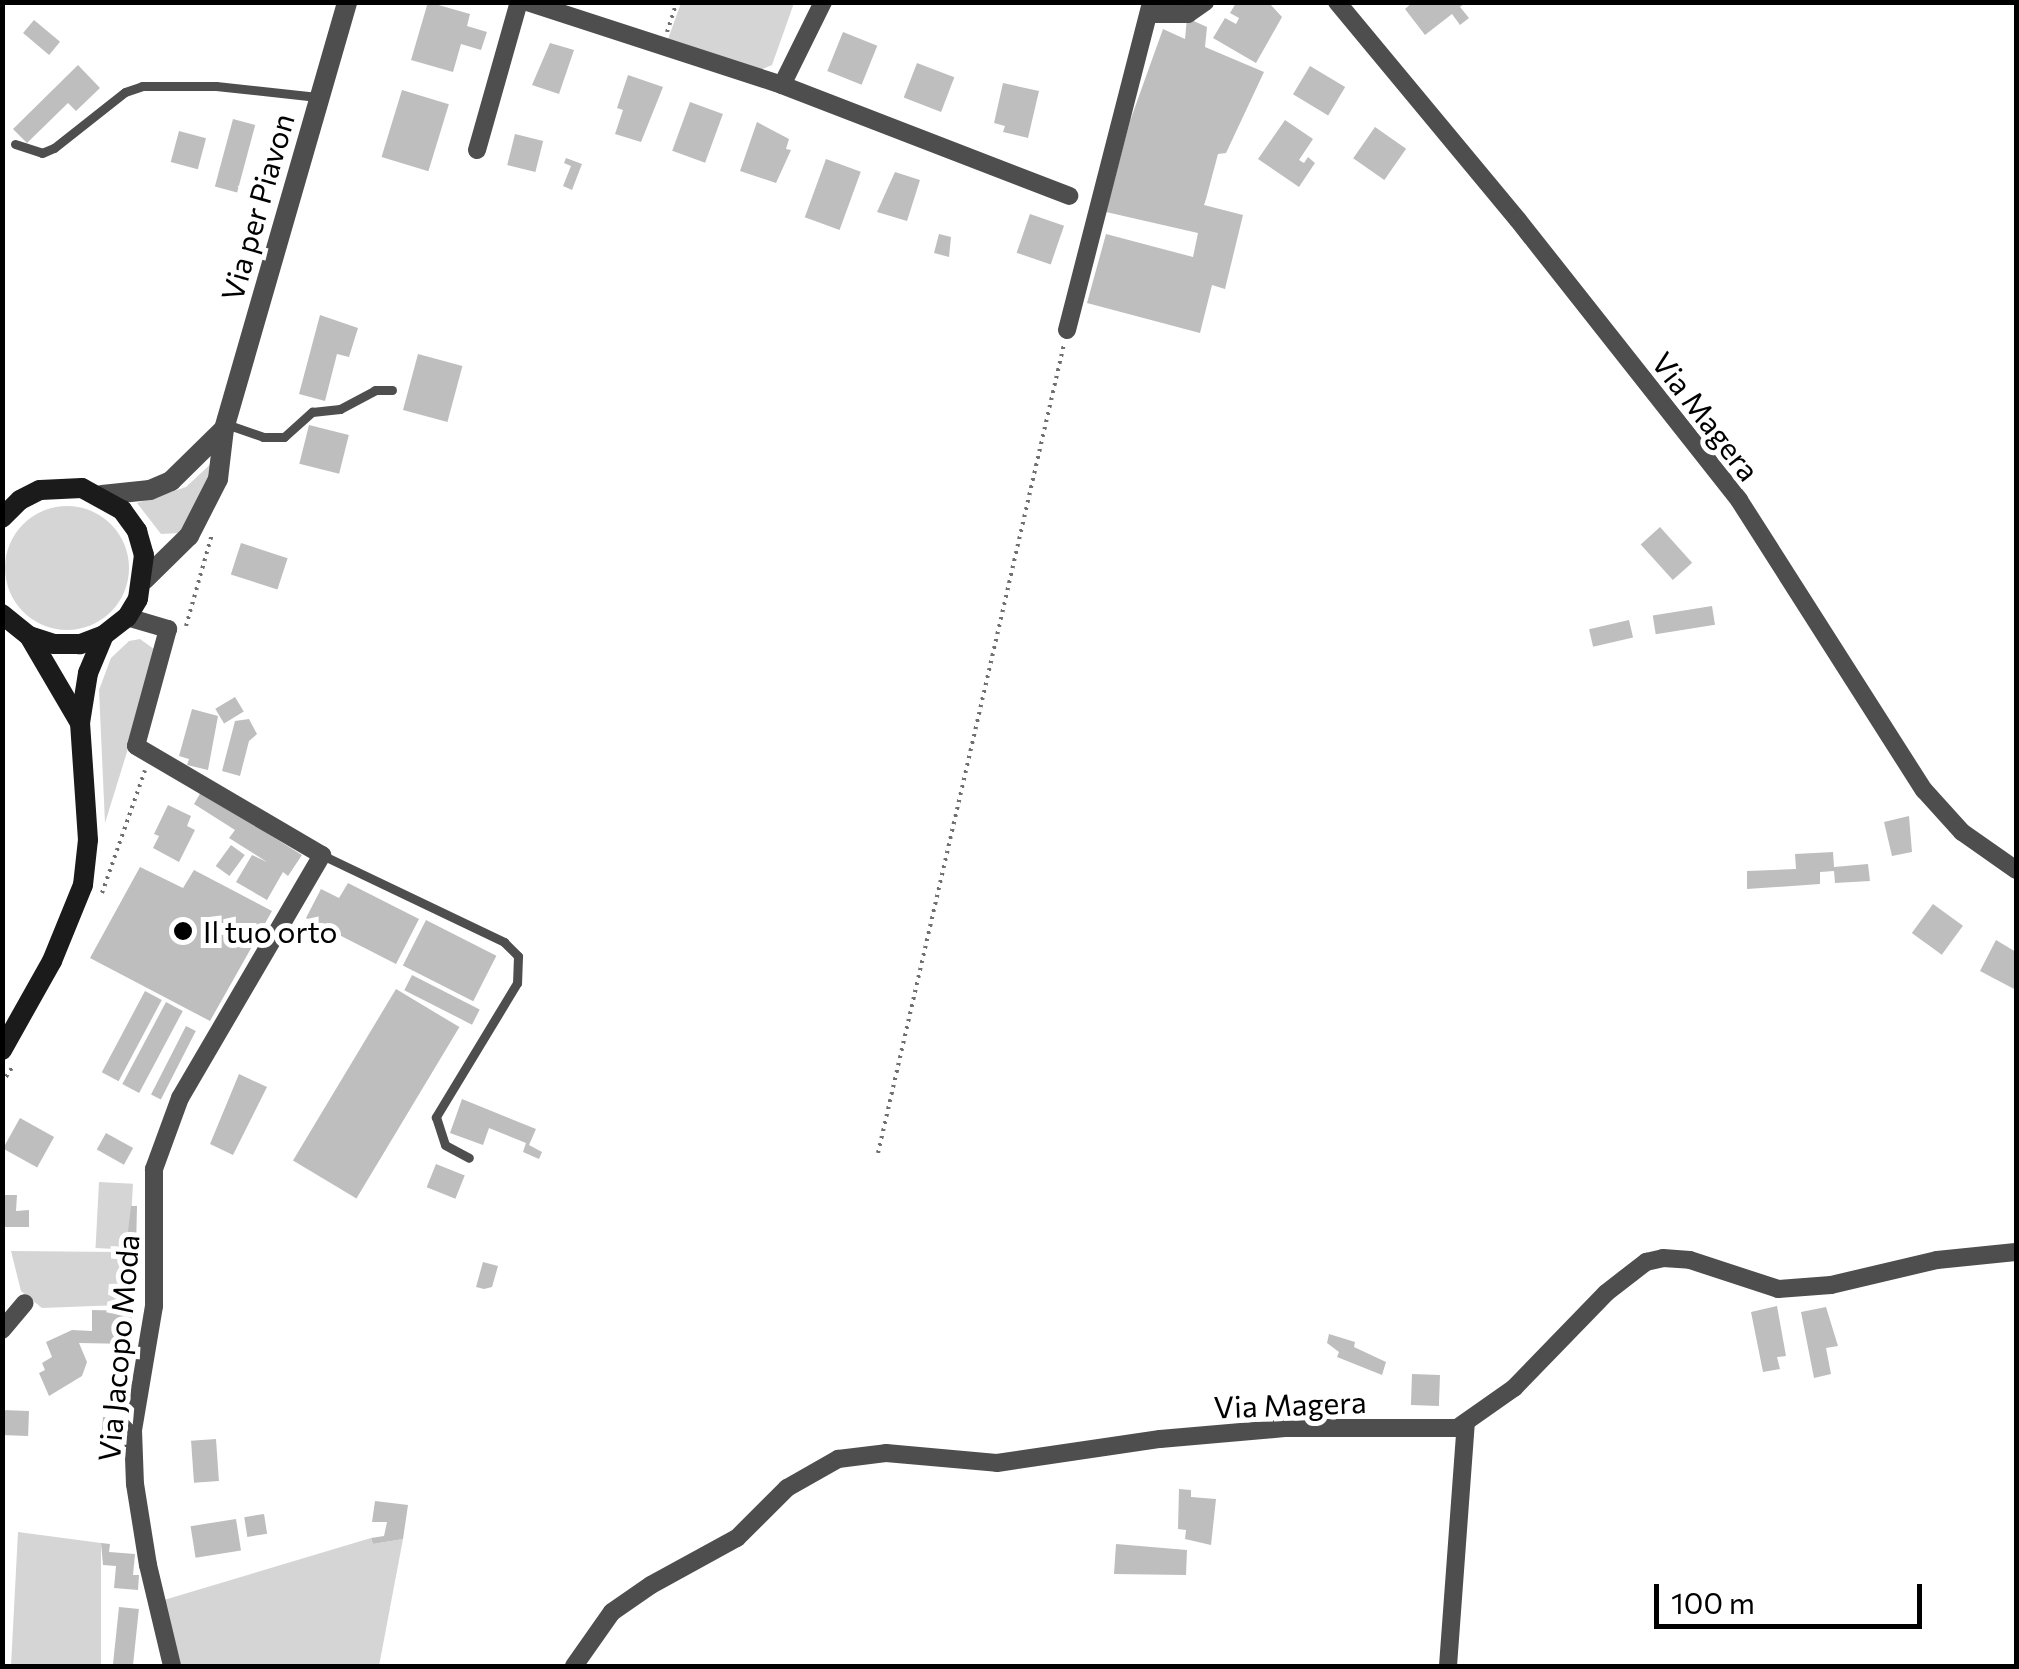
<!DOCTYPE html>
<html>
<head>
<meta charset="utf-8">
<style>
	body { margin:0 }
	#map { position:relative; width:2019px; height:1669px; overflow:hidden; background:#fff; font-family:Commissioner,sans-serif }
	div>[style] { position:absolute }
	.green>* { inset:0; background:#d5d5d5; transform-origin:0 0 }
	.round { border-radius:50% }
	.building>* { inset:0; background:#bebebe; transform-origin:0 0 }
	.path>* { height:4px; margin-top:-2px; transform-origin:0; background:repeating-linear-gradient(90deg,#707070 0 2.5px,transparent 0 7.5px) }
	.service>* { height:9px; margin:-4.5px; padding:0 4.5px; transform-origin:4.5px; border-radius:4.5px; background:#4e4e4e }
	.minor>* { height:18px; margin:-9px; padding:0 9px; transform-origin:9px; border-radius:9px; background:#4e4e4e }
	.tertiary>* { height:20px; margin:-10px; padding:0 10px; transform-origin:10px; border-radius:10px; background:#4e4e4e }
	.secondary>* { height:20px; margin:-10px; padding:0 10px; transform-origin:10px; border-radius:10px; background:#1b1b1b }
	.dots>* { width:28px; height:28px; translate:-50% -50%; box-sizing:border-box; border:5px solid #fff; border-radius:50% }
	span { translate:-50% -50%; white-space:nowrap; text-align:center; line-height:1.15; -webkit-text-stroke:10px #fff; paint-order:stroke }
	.street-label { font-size:30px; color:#000 }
	.poi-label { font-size:30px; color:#000 }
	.left { translate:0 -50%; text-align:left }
	.frame { position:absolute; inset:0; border:5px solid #000; pointer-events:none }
	.scale { position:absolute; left:1654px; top:1584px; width:268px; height:45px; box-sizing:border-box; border:5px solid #000; border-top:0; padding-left:12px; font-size:30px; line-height:35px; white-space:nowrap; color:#000; -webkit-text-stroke:8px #fff; paint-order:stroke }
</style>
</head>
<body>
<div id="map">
	<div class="green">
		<div style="clip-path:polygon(681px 3px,794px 3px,772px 65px,760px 70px,668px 39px)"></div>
		<div style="clip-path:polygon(216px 459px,213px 478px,180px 533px,161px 534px,137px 503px,186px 487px)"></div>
		<div class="round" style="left:5px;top:506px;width:124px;height:124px"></div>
		<div style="clip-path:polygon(140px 639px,158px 652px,105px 823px,99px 690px,111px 658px,129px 641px)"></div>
		<div style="left:99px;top:1182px;width:34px;height:66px;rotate:3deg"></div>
		<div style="clip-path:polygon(11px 1251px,119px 1252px,120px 1305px,42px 1308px,21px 1291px)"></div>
		<div style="clip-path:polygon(18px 1532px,101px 1543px,101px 1666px,11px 1666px)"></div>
		<div style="clip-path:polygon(371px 1538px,373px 1544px,403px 1539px,379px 1666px,181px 1666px,164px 1600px)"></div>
	</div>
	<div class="building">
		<div style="clip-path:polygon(428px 2px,470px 14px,467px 26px,487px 32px,481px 50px,461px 44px,453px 72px,411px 60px)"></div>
		<div style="clip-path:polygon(1413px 2px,1466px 2px,1460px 7px,1469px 18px,1460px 25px,1452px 14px,1425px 35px,1405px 9px)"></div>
		<div style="clip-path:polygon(1236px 3px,1269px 3px,1282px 17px,1256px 63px,1213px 38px,1225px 18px,1236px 24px,1239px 18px,1230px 13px)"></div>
		<div style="clip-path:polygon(1187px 18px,1207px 27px,1205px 47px,1264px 72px,1226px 153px,1218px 154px,1206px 199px,1204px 205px,1243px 215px,1225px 289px,1212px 285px,1200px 333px,1087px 303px,1106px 234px,1193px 257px,1198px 233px,1106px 212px,1130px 121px,1163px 29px,1185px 39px)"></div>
		<div style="left:34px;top:20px;width:34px;height:17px;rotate:40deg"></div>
		<div style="left:843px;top:32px;width:37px;height:42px;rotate:22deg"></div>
		<div style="clip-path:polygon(550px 43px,574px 50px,559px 94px,532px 85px)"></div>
		<div style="left:917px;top:63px;width:40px;height:37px;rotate:21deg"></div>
		<div style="clip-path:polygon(78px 65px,100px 88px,76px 111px,68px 103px,27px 143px,13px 129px)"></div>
		<div style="left:1310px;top:66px;width:41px;height:33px;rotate:31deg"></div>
		<div style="clip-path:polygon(628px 75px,663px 87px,641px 142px,615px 134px,623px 110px,617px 108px)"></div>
		<div style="clip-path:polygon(1003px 83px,1039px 91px,1028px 138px,1003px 132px,1005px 126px,994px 123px)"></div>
		<div style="left:402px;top:90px;width:49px;height:70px;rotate:17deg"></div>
		<div style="left:690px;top:102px;width:35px;height:52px;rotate:20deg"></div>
		<div style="left:233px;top:119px;width:23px;height:70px;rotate:15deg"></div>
		<div style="clip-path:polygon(1285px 120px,1313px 139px,1299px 160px,1304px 163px,1308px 157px,1315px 163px,1299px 187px,1258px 159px)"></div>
		<div style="clip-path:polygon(757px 122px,789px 139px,786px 149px,791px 150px,776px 183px,740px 171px)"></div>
		<div style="left:1375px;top:127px;width:38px;height:38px;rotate:35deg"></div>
		<div style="left:179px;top:131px;width:28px;height:32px;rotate:15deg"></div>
		<div style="left:515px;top:134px;width:29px;height:32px;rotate:14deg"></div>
		<div style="clip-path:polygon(566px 158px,582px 164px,572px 190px,563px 186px,571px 166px,564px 163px)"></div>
		<div style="left:826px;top:159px;width:37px;height:62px;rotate:20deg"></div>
		<div style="clip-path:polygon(895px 172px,920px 180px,907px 221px,877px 212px)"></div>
		<div style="left:1030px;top:214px;width:36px;height:41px;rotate:19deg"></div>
		<div style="clip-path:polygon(939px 234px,951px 237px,949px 257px,934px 253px)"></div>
		<div style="clip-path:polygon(320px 315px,358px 328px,349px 357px,337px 354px,325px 401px,299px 394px)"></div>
		<div style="left:418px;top:354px;width:46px;height:58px;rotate:15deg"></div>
		<div style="left:309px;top:425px;width:41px;height:40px;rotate:14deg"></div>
		<div style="left:1660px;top:527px;width:48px;height:26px;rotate:48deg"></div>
		<div style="left:241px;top:543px;width:49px;height:33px;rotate:18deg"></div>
		<div style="left:1712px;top:606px;width:19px;height:60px;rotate:81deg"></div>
		<div style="left:1629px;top:620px;width:18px;height:41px;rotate:77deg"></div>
		<div style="left:235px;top:697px;width:17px;height:23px;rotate:59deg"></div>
		<div style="clip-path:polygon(192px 709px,218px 716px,208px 770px,187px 765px,189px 759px,179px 756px)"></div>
		<div style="clip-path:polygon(249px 719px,257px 734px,249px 741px,240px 776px,222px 771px,235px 721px)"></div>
		<div style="clip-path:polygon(201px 792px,302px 855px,288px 876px,283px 872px,267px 900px,236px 882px,252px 855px,267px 862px,229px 838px,235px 830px,194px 804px)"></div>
		<div style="clip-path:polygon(168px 805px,191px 816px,187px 826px,195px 830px,179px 862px,153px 848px,159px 836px,154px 834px)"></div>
		<div style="clip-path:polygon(1909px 816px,1912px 852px,1892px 856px,1884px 822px)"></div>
		<div style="left:231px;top:845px;width:17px;height:26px;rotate:36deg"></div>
		<div style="clip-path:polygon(1833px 852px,1834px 867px,1868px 864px,1870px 881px,1835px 883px,1834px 871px,1820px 872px,1820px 884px,1747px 889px,1747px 871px,1796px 869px,1795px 854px)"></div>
		<div style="clip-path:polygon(140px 867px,183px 888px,194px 870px,272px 911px,210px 1021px,90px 958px)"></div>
		<div style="clip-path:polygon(348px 883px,419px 919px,396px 964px,306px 918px,321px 889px,339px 898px)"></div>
		<div style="left:1933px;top:904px;width:37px;height:36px;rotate:36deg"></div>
		<div style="left:426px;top:920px;width:79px;height:51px;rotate:27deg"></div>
		<div style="clip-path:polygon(1996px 940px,2016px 952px,2016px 990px,1980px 971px)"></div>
		<div style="left:412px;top:975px;width:76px;height:17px;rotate:27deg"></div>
		<div style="left:396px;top:989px;width:74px;height:200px;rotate:31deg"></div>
		<div style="left:145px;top:991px;width:19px;height:92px;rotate:28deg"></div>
		<div style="left:166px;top:1002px;width:19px;height:93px;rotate:28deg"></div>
		<div style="left:186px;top:1026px;width:11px;height:77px;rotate:27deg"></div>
		<div style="clip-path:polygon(239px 1074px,267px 1087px,233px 1155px,210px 1144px)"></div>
		<div style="clip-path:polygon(462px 1099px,536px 1129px,529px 1145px,542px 1152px,539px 1159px,523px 1152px,526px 1143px,489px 1128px,483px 1145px,450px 1133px)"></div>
		<div style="left:20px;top:1118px;width:39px;height:35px;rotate:29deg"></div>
		<div style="left:106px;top:1133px;width:31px;height:19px;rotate:29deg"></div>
		<div style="left:436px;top:1164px;width:31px;height:25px;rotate:22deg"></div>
		<div style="clip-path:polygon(2px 1195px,17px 1195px,16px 1211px,29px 1210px,29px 1227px,2px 1227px)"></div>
		<div style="clip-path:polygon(131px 1206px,137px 1206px,136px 1249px,126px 1249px)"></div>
		<div style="clip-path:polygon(483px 1262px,498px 1266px,492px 1287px,484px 1289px,476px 1287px)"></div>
		<div style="clip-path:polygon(1777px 1306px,1786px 1356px,1777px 1357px,1780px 1369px,1763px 1372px,1751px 1312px)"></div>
		<div style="clip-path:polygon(1826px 1307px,1838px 1346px,1826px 1348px,1831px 1374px,1814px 1378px,1801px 1312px)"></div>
		<div style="clip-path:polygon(92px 1310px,132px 1311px,131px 1344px,79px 1343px,87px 1362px,82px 1376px,49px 1396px,39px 1373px,45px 1370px,42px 1363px,52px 1357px,46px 1342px,72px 1330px,92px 1331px)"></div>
		<div style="clip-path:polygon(1329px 1334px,1355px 1342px,1354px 1347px,1386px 1362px,1382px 1375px,1337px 1357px,1339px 1352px,1327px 1343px)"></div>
		<div style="left:1412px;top:1374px;width:28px;height:31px;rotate:2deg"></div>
		<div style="left:2px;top:1410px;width:27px;height:25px;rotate:2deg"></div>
		<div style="left:103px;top:1417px;width:12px;height:27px;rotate:5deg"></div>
		<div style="left:216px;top:1439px;width:42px;height:25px;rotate:86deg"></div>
		<div style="clip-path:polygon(1179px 1489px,1191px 1490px,1191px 1497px,1216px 1499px,1211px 1545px,1185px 1539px,1186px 1530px,1178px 1529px)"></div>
		<div style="clip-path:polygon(375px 1501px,408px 1505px,403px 1539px,373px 1544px,371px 1538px,384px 1536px,387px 1522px,372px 1522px)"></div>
		<div style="left:264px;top:1514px;width:20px;height:20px;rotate:81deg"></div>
		<div style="left:236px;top:1519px;width:32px;height:46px;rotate:81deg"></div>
		<div style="clip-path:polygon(101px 1543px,110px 1544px,109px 1552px,135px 1554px,133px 1575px,139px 1575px,138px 1590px,114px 1588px,116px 1566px,103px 1565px)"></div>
		<div style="clip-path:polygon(1116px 1544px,1187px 1550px,1186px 1575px,1114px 1574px)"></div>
		<div style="left:119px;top:1607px;width:20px;height:59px;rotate:6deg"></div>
	</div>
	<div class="path">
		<div style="left:667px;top:32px;width:32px;rotate:-72deg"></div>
		<div style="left:186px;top:626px;width:96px;rotate:-74.2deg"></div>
		<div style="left:102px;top:893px;width:130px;rotate:-70.7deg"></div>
		<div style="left:2px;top:1083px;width:20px;rotate:-57deg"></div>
		<div style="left:878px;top:1153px;width:830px;rotate:-77.05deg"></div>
	</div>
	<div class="service">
		<div style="left:15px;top:144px;width:28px;rotate:18deg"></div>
		<div style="left:42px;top:153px;width:13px;rotate:-23deg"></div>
		<div style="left:54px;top:148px;width:90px;rotate:-38.3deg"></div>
		<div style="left:125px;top:92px;width:18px;rotate:-19deg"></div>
		<div style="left:142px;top:86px;width:74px"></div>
		<div style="left:216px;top:86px;width:102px;rotate:6.2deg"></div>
		<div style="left:226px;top:424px;width:39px;rotate:19deg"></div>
		<div style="left:263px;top:437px;width:21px"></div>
		<div style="left:284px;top:437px;width:38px;rotate:-42deg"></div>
		<div style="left:312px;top:412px;width:28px;rotate:-6deg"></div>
		<div style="left:340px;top:409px;width:40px;rotate:-28deg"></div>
		<div style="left:375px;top:390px;width:17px"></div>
		<div style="left:322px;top:855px;width:202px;rotate:25.5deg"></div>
		<div style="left:504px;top:942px;width:20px;rotate:45deg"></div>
		<div style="left:518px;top:956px;width:27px;rotate:92deg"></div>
		<div style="left:517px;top:983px;width:157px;rotate:121.2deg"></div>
		<div style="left:436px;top:1117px;width:29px;rotate:72deg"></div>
		<div style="left:445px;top:1145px;width:27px;rotate:28deg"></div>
	</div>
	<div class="minor">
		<div style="left:527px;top:2px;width:268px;rotate:18deg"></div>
		<div style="left:782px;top:85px;width:93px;rotate:-63.7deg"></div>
		<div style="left:1337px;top:2px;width:283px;rotate:50.3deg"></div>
		<div style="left:1518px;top:220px;width:357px;rotate:51.7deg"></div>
		<div style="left:1739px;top:500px;width:344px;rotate:57.5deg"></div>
		<div style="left:1924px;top:790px;width:57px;rotate:47.9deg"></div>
		<div style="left:1962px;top:832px;width:66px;rotate:35.1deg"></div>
		<div style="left:1150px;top:14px;width:38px"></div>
		<div style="left:1188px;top:14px;width:21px;rotate:-35deg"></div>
		<div style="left:782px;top:85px;width:308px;rotate:21.1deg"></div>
		<div style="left:477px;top:150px;width:154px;rotate:-74.2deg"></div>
		<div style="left:1067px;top:330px;width:339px;rotate:-75.6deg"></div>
		<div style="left:127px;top:617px;width:43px;rotate:16.3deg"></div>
		<div style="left:168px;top:629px;width:121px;rotate:105.3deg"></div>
		<div style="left:136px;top:746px;width:216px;rotate:30.4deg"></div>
		<div style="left:322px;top:855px;width:281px;rotate:120.3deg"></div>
		<div style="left:180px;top:1098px;width:76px;rotate:110.1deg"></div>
		<div style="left:154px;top:1169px;width:137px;rotate:90deg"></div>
		<div style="left:154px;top:1306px;width:126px;rotate:99.6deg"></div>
		<div style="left:133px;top:1430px;width:54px;rotate:87.9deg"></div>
		<div style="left:135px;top:1484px;width:82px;rotate:80.9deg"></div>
		<div style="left:148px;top:1565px;width:104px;rotate:76.6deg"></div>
		<div style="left:2px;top:1330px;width:35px;rotate:-50deg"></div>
		<div style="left:574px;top:1666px;width:66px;rotate:-54.9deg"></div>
		<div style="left:612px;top:1612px;width:47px;rotate:-34.7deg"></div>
		<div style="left:651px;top:1585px;width:98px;rotate:-28.7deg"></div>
		<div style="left:737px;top:1538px;width:71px;rotate:-45deg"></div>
		<div style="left:787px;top:1488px;width:59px;rotate:-29.6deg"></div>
		<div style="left:838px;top:1459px;width:48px;rotate:-7.1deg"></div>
		<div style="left:886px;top:1453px;width:111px;rotate:5.1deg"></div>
		<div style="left:997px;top:1463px;width:165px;rotate:-8.4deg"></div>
		<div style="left:1160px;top:1439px;width:125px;rotate:-5deg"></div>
		<div style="left:1285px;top:1428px;width:172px"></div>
		<div style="left:1457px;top:1428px;width:70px;rotate:-35.1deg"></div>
		<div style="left:1514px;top:1388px;width:132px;rotate:-45.9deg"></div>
		<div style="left:1606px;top:1293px;width:51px;rotate:-37.8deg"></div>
		<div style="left:1646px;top:1262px;width:17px;rotate:-13deg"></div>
		<div style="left:1663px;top:1258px;width:27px;rotate:4deg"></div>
		<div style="left:1690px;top:1260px;width:93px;rotate:18.2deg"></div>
		<div style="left:1778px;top:1289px;width:53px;rotate:-4.3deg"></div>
		<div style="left:1831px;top:1285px;width:109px;rotate:-13.3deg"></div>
		<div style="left:1937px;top:1260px;width:79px;rotate:-5.8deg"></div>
		<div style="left:1448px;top:1666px;width:244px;rotate:-85.8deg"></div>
	</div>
	<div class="tertiary">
		<div style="left:102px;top:495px;width:48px;rotate:-5.9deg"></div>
		<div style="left:150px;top:490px;width:23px;rotate:-23deg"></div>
		<div style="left:171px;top:481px;width:74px;rotate:-44.5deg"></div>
		<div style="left:144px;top:580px;width:63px;rotate:-44.4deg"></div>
		<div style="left:189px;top:536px;width:64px;rotate:-63deg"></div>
		<div style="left:218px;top:479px;width:50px;rotate:-83.2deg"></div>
		<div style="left:224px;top:429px;width:444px;rotate:-73.9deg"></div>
	</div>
	<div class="secondary">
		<div style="left:2px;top:518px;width:25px;rotate:-45deg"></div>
		<div style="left:20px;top:500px;width:22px;rotate:-27deg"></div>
		<div style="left:40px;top:490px;width:42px;rotate:-2.7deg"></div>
		<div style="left:82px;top:488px;width:46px;rotate:28.8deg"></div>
		<div style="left:122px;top:510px;width:26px;rotate:54deg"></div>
		<div style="left:137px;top:531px;width:25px;rotate:74deg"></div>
		<div style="left:144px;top:555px;width:44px;rotate:97.8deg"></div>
		<div style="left:138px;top:599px;width:21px;rotate:121deg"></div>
		<div style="left:127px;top:617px;width:29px;rotate:142deg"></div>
		<div style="left:104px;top:635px;width:26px;rotate:159deg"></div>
		<div style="left:80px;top:644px;width:26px;rotate:180deg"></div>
		<div style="left:54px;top:644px;width:26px;rotate:-162deg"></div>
		<div style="left:29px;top:636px;width:35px;rotate:-141deg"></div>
		<div style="left:29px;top:636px;width:101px;rotate:59.6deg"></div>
		<div style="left:2px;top:1050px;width:102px;rotate:-60.7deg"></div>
		<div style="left:52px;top:961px;width:82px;rotate:-67.8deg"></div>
		<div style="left:83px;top:885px;width:45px;rotate:-83.7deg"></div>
		<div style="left:88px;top:840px;width:117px;rotate:-93.9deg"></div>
		<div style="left:80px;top:723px;width:51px;rotate:-80.9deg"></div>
		<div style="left:88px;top:673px;width:41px;rotate:-67.2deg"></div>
	</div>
	<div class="dots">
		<div style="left:183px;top:931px;background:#000"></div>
	</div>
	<div class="street-label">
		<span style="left:257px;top:207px;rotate:-74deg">Via per Piavon</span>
		<span style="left:1706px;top:416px;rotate:52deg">Via Magera</span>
		<span style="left:118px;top:1348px;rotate:-85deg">Via Jacopo Moda</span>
		<span style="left:1290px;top:1404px;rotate:-2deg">Via Magera</span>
	</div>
	<div class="poi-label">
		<span class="left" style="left:203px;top:931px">Il tuo orto</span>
	</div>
	<div class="frame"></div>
	<div class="scale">100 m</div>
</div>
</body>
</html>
